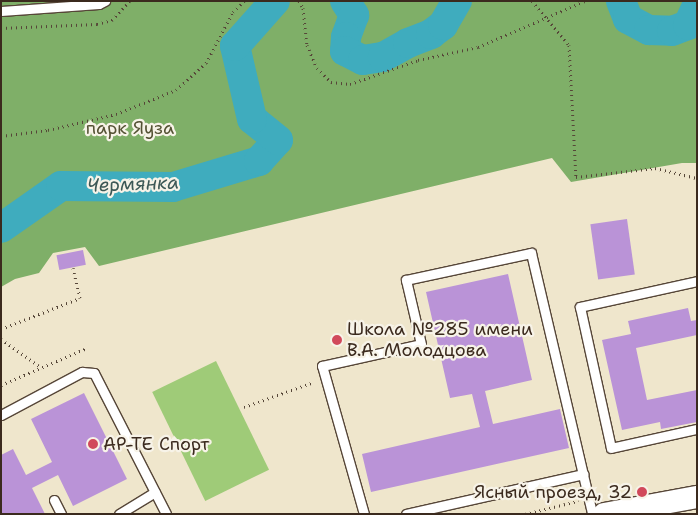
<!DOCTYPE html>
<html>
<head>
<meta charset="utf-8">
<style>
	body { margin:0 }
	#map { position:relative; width:698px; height:515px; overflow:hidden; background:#efe6cc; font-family:"Shantell Sans",sans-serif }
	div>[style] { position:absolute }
	.green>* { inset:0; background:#9fcb78; transform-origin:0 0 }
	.forest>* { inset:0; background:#7faf68 }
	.river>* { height:30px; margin:-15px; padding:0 15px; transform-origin:15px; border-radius:15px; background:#3facbe }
	.building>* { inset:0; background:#ba93d7; transform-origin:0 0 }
	.path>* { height:3px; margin-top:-1.5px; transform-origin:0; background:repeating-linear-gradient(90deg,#564638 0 1px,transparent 0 5px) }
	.roads { filter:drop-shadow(1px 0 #564638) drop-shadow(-1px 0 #564638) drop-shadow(0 1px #564638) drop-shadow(0 -1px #564638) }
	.service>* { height:9px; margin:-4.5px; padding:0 4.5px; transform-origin:4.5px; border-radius:4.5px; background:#fff }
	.tertiary>* { height:22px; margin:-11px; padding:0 11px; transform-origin:11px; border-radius:11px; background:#fff }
	.dots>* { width:14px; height:14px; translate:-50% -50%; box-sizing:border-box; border:2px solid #f7f3e8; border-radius:50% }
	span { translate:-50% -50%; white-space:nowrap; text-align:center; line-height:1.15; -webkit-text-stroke:4.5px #f7f3e8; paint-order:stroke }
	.park-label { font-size:18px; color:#545234 }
	.poi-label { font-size:18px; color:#3b2a1e }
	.left { translate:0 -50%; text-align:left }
	.right { translate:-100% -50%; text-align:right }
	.water-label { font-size:19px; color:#3c5856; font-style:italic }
	.frame { position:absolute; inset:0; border:2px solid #3b2a1e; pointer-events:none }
</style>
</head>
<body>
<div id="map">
	<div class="green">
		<div style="left:216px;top:361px;width:121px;height:71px;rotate:64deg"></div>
	</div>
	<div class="forest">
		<div style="clip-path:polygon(1px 1px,697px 1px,697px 163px,682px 163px,571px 182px,552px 158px,99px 266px,85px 247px,53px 253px,39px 273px,15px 279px,1px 287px)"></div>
	</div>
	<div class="river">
		<div style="left:345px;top:1px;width:17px;rotate:57deg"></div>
		<div style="left:354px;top:15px;width:23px;rotate:110deg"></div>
		<div style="left:346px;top:37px;width:14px;rotate:94deg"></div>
		<div style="left:345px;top:51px;width:20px;rotate:27deg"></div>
		<div style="left:363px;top:60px;width:20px;rotate:-9deg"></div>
		<div style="left:383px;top:57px;width:29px;rotate:-29deg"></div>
		<div style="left:408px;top:43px;width:25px;rotate:-21deg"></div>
		<div style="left:431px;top:34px;width:15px;rotate:-37deg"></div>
		<div style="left:443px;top:25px;width:28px;rotate:-60deg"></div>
		<div style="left:621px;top:1px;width:19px;rotate:69deg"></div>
		<div style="left:628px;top:19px;width:24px;rotate:28deg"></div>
		<div style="left:649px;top:30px;width:23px;rotate:2deg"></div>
		<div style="left:672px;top:31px;width:17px;rotate:-21deg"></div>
		<div style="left:688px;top:25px;width:21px;rotate:-65deg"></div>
		<div style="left:1px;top:228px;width:73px;rotate:-35deg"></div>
		<div style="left:61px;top:186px;width:112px;rotate:0.5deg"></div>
		<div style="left:173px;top:187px;width:90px;rotate:-16.8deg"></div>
		<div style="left:259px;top:161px;width:28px;rotate:-48deg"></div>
		<div style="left:278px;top:140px;width:33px;rotate:-141deg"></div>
		<div style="left:252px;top:119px;width:75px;rotate:-103.1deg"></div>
		<div style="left:235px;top:46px;width:60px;rotate:-48.4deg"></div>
	</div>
	<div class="building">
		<div style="left:627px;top:219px;width:56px;height:37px;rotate:82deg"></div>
		<div style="left:83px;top:250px;width:15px;height:27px;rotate:79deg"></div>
		<div style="clip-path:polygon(508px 274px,532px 380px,485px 391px,493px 424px,560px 409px,569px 448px,371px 492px,362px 454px,480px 427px,472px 394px,450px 398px,426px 292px)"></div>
		<div style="clip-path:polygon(688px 308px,691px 321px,697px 320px,697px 335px,636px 348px,647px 400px,697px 390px,697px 422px,661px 429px,660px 422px,622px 430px,602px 340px,631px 334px,628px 321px)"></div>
		<div style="clip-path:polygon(84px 393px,127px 479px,73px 506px,58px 475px,32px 488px,45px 514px,1px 514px,1px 455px,13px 449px,26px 475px,52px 462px,31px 419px)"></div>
	</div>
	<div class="path">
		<div style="left:299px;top:1px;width:8px;rotate:60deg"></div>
		<div style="left:303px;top:8px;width:37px;rotate:84deg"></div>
		<div style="left:307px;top:45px;width:25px;rotate:67deg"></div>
		<div style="left:317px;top:68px;width:20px;rotate:45deg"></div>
		<div style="left:331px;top:82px;width:19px;rotate:6deg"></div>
		<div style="left:350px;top:84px;width:72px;rotate:-19.4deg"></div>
		<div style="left:418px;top:60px;width:61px;rotate:-12.2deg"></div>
		<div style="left:478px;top:47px;width:116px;rotate:-23.3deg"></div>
		<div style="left:532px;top:1px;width:57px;rotate:49.9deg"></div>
		<div style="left:569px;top:45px;width:132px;rotate:87deg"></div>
		<div style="left:576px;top:177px;width:80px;rotate:-6.5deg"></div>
		<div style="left:655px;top:168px;width:43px;rotate:13.4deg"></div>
		<div style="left:1px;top:28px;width:96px;rotate:-2.4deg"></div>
		<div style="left:97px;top:24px;width:16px;rotate:-15deg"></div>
		<div style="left:112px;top:20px;width:26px;rotate:-47deg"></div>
		<div style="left:1px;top:136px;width:47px;rotate:-7.3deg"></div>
		<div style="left:48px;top:130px;width:70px;rotate:-13.2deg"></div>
		<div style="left:116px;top:114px;width:65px;rotate:-21.8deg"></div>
		<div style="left:176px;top:90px;width:40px;rotate:-42deg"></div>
		<div style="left:206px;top:63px;width:58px;rotate:-62.1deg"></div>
		<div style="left:233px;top:12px;width:16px;rotate:-45deg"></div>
		<div style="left:1px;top:329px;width:85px;rotate:-21.4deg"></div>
		<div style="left:80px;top:298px;width:31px;rotate:-103deg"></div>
		<div style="left:1px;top:339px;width:50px;rotate:35.3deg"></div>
		<div style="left:1px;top:385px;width:94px;rotate:-23.3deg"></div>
		<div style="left:244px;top:407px;width:74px;rotate:-19.7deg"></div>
		<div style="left:525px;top:514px;width:55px;rotate:-13.8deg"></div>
	</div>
	<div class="roads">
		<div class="service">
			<div style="left:1px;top:11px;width:98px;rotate:-4.1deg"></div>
			<div style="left:99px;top:4px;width:7px;rotate:-27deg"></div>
			<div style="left:697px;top:281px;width:120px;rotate:167.5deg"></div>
			<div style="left:580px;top:307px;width:144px;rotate:77.6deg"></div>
			<div style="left:611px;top:448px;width:88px;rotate:-12.5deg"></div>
			<div style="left:1px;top:415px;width:92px;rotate:-28deg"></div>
			<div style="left:82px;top:372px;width:12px;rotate:5deg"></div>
			<div style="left:94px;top:373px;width:158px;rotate:62.9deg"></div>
			<div style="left:54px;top:500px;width:16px;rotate:63deg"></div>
			<div style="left:119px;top:514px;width:42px;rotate:-31.4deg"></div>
			<div style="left:364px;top:514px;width:154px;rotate:-105.8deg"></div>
			<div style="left:322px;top:366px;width:101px;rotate:-12.5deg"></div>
			<div style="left:421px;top:344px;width:66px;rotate:-103.2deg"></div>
			<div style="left:406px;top:280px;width:128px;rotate:-12.2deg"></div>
			<div style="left:531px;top:253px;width:268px;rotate:76.8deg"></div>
			<div style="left:406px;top:514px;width:182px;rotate:-12.7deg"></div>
		</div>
		<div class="tertiary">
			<div style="left:604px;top:514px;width:95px;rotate:-10.4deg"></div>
		</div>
	</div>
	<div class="dots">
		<div style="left:337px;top:340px;background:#d1495b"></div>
		<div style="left:93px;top:444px;background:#d1495b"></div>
		<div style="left:642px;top:492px;background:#d1495b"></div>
	</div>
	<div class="park-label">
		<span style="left:130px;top:128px">парк Яуза</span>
	</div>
	<div class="poi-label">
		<span class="left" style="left:347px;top:340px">Школа №285 имени<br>В.А. Молодцова</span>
		<span class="left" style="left:103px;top:444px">АР-ТЕ Спорт</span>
		<span class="right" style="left:632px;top:492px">Ясный проезд, 32</span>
	</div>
	<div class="water-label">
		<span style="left:133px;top:184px;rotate:-2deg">Чермянка</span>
	</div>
	<div class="frame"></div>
</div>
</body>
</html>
